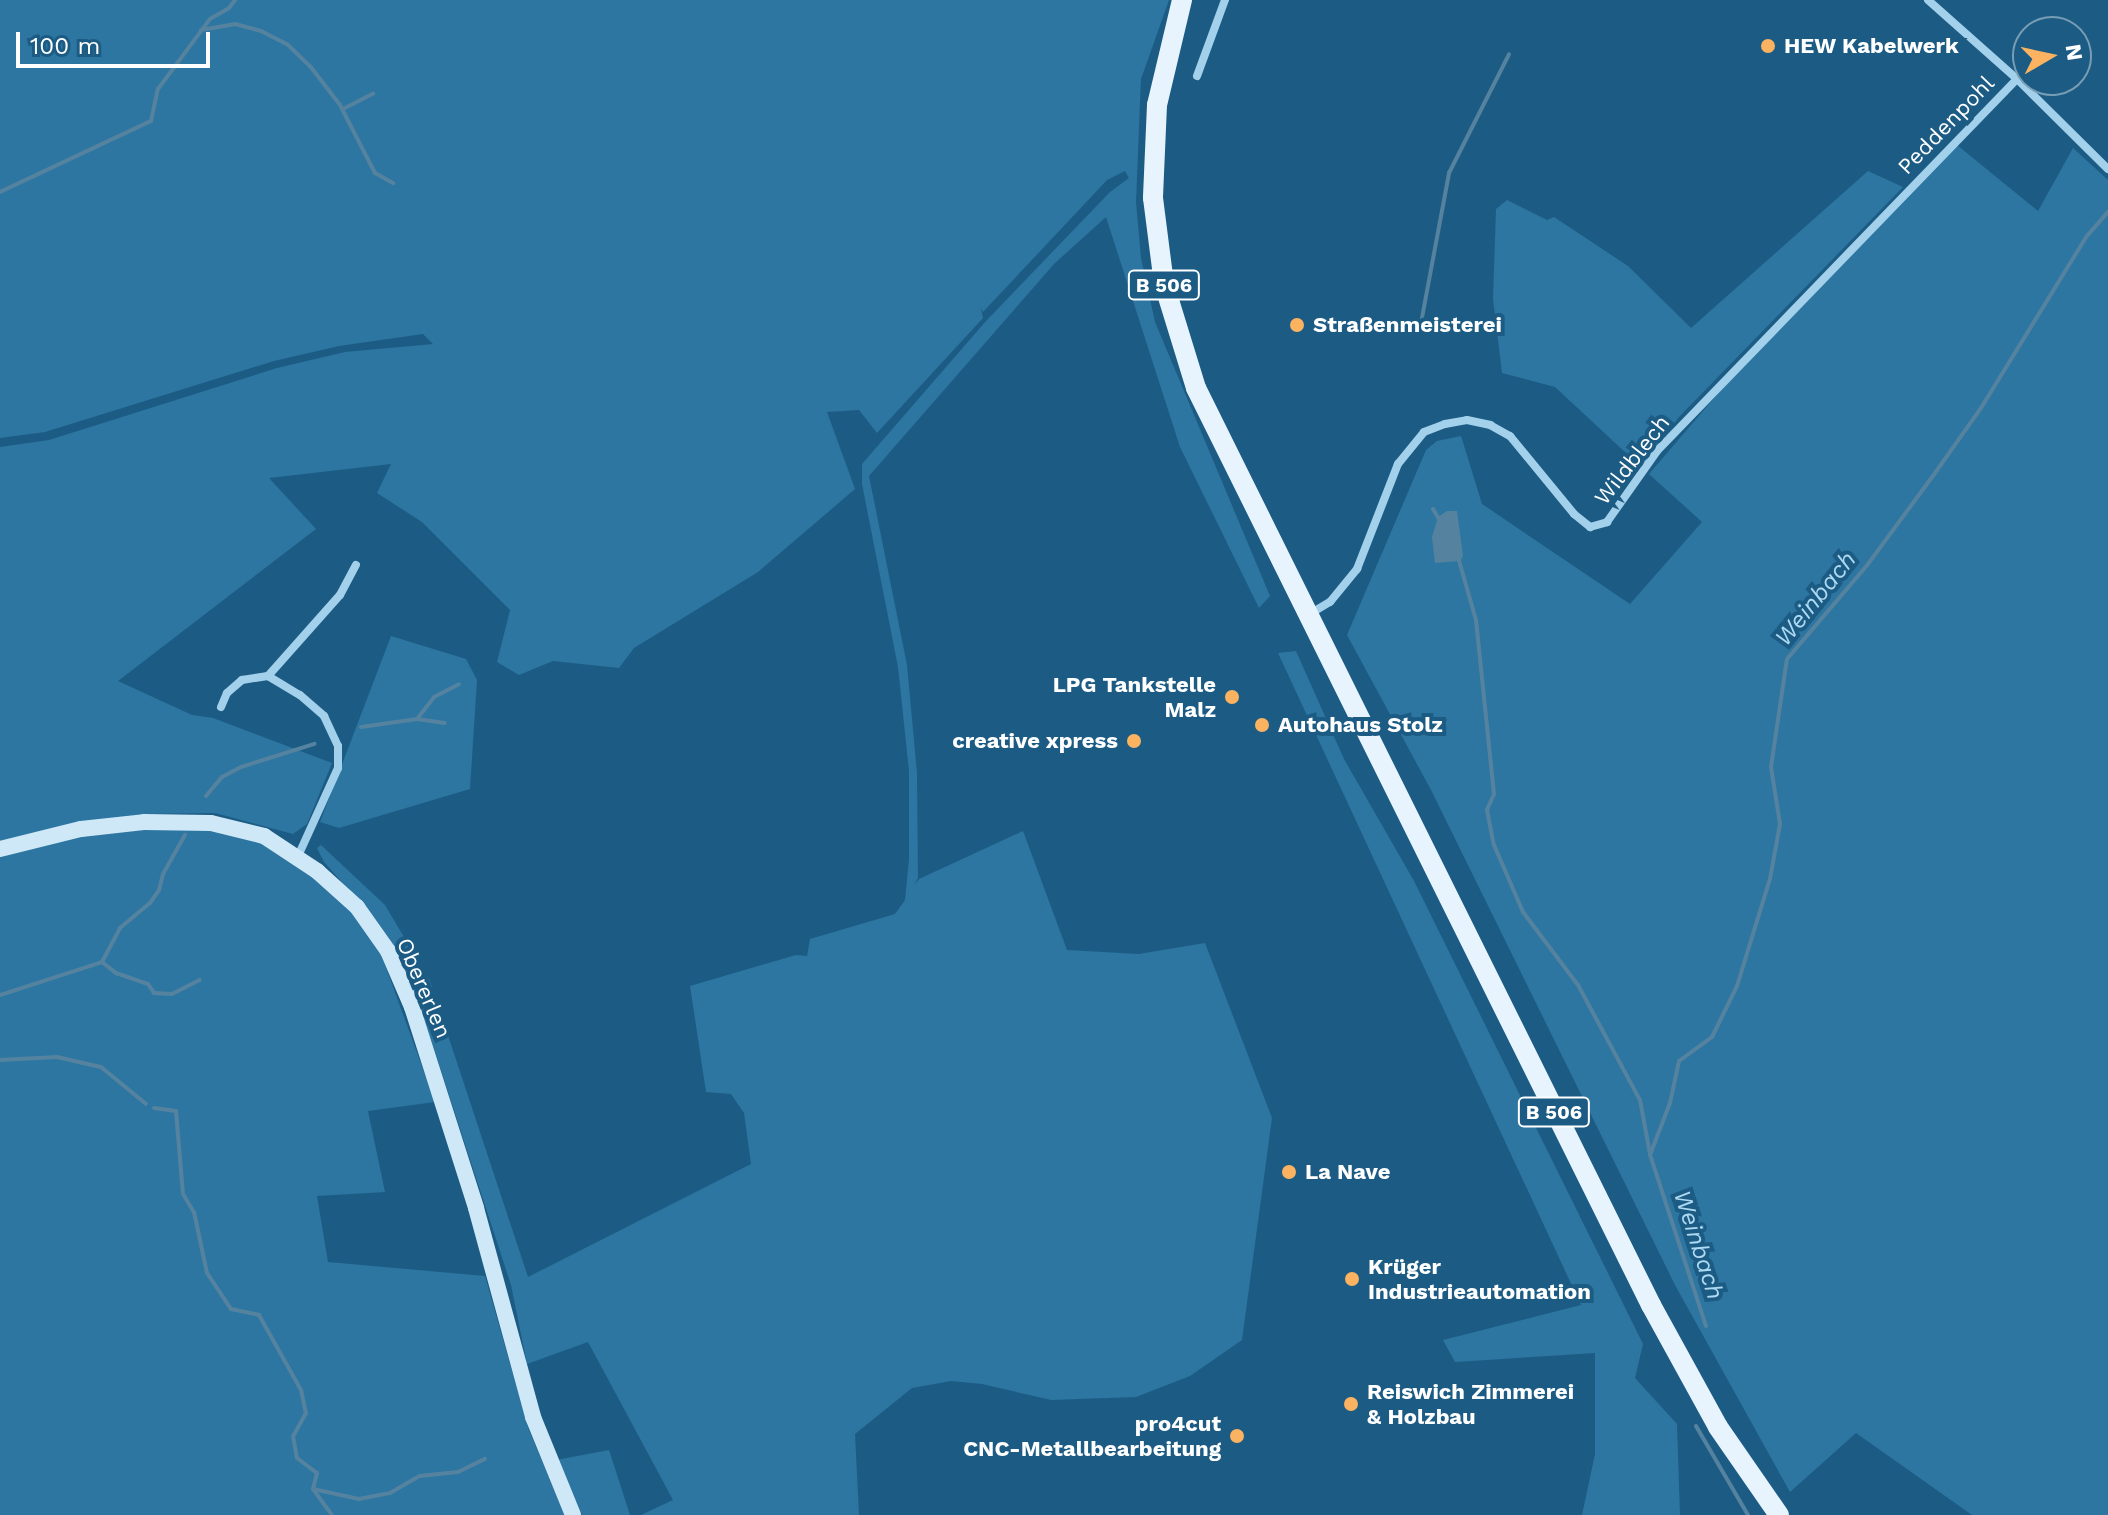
<!DOCTYPE html>
<html>
<head>
<meta charset="utf-8">
<style>
	body { margin:0 }
	#map { position:relative; width:2108px; height:1515px; overflow:hidden; background:#1c5c84; font-family:"Work Sans",sans-serif }
	div>[style] { position:absolute }
	.green>* { inset:0; background:#2c76a1 }
	.water>* { inset:0; background:#55839f }
	.stream>* { height:4px; margin:-2px; padding:0 2px; transform-origin:2px; border-radius:2px; background:#55839f }
	.minor>* { height:8px; margin:-4px; padding:0 4px; transform-origin:4px; border-radius:4px; background:#a3d0ea }
	.secondary>* { height:16px; margin:-8px; padding:0 8px; transform-origin:8px; border-radius:8px; background:#cfe8f8 }
	.primary>* { height:20px; margin:-10px; padding:0 10px; transform-origin:10px; border-radius:10px; background:#e7f4fe }
	.dots>* { width:22px; height:22px; translate:-50% -50%; box-sizing:border-box; border:4px solid #1c5c84; border-radius:50% }
	span { translate:-50% -50%; white-space:nowrap; text-align:center; line-height:1.15; -webkit-text-stroke:8px #1c5c84; paint-order:stroke }
	.shield-label span { padding:2px 6px; background:#1c5c84; border:2px solid; border-radius:6px; -webkit-text-stroke-width:0 }
	.shield-label { font-size:20px; color:#fff; font-weight:700 }
	.poi-label { font-size:22px; color:#fff; font-weight:700 }
	.left { translate:0 -50%; text-align:left }
	.right { translate:-100% -50%; text-align:right }
	.street-label { font-size:22px; color:#fff }
	.water-label { font-size:24px; color:#aed9f2; font-style:italic }
	.north { position:absolute; left:2012px; top:16px; width:80px; height:80px; box-sizing:border-box; background:#1c5c84; border:2px solid #779db5; border-radius:50%; rotate:81deg; font-size:22px; font-weight:700; line-height:32px; text-align:center; color:#fff }
	.north::after { content:''; display:block; margin:auto; width:28px; height:36px; background:#fbb261; clip-path:polygon(50% 0,100% 100%,50% 72%,0 100%) }
	.scale { position:absolute; left:16px; top:32px; width:194px; height:36px; box-sizing:border-box; border:4px solid #fff; border-top:0; padding-left:10px; font-size:24px; line-height:28px; white-space:nowrap; color:#fff; -webkit-text-stroke:6px #1c5c84; paint-order:stroke }
</style>
</head>
<body>
<div id="map">
	<div class="green">
		<div style="clip-path:polygon(0 0,1169px 0,1141px 79px,1136px 202px,1141px 258px,1155px 322px,1270px 596px,1259px 608px,1180px 447px,1106px 217px,1054px 264px,869px 476px,907px 665px,917px 773px,918px 878px,914px 885px,919px 879px,1023px 831px,1067px 950px,1139px 954px,1205px 943px,1272px 1118px,1242px 1340px,1190px 1376px,1136px 1397px,1051px 1400px,982px 1384px,951px 1381px,912px 1388px,855px 1434px,859px 1515px,641px 1515px,673px 1500px,588px 1342px,527px 1364px,511px 1285px,419px 1003px,363px 906px,324px 862px,317px 848px,321px 845px,385px 905px,430px 981px,528px 1277px,751px 1164px,744px 1113px,731px 1094px,706px 1092px,690px 986px,796px 955px,807px 956px,810px 939px,895px 914px,905px 900px,909px 859px,909px 771px,898px 667px,862px 484px,862px 464px,986px 321px,1110px 192px,1129px 178px,1125px 171px,1107px 180px,983px 312px,981px 308px,983px 318px,877px 433px,859px 410px,827px 412px,855px 489px,758px 572px,634px 648px,619px 668px,553px 661px,519px 675px,497px 662px,510px 610px,422px 522px,377px 493px,391px 464px,269px 478px,316px 529px,118px 681px,192px 715px,213px 718px,332px 763px,307px 824px,293px 834px,215px 813px,145px 814px,80px 823px,0 841px,0 447px,49px 440px,277px 368px,345px 352px,433px 344px,423px 334px,339px 346px,274px 361px,45px 432px,0 438px)"></div>
		<div style="clip-path:polygon(1957px 145px,2038px 211px,2073px 148px,2108px 180px,2108px 1515px,1972px 1515px,1856px 1433px,1790px 1492px,1675px 1285px,1431px 790px,1347px 635px,1426px 450px,1437px 441px,1461px 436px,1482px 504px,1630px 604px,1702px 522px,1649px 474px,1727px 383px)"></div>
		<div style="clip-path:polygon(1868px 171px,1903px 187px,1679px 417px,1641px 467px,1555px 387px,1502px 373px,1493px 299px,1496px 209px,1507px 200px,1547px 220px,1554px 217px,1628px 266px,1691px 328px)"></div>
		<div style="clip-path:polygon(391px 636px,466px 659px,477px 680px,470px 789px,339px 828px,320px 822px)"></div>
		<div style="clip-path:polygon(1296px 651px,1344px 759px,1414px 881px,1643px 1344px,1635px 1378px,1677px 1424px,1680px 1515px,1582px 1515px,1595px 1454px,1595px 1353px,1455px 1362px,1443px 1340px,1581px 1305px,1278px 653px)"></div>
		<div style="clip-path:polygon(143px 826px,210px 828px,262px 840px,314px 873px,351px 907px,380px 951px,435px 1102px,368px 1111px,385px 1192px,317px 1196px,328px 1262px,485px 1276px,529px 1430px,565px 1515px,0 1515px,0 856px,81px 835px)"></div>
		<div style="clip-path:polygon(609px 1450px,630px 1515px,582px 1515px,556px 1460px)"></div>
	</div>
	<div class="water">
		<div style="clip-path:polygon(1447px 511px,1457px 511px,1463px 556px,1460px 561px,1435px 563px,1432px 537px,1438px 517px)"></div>
	</div>
	<div class="stream">
		<div style="left:201px;top:30px;width:35px;rotate:-10deg"></div>
		<div style="left:235px;top:24px;width:27px;rotate:15deg"></div>
		<div style="left:261px;top:31px;width:30px;rotate:27deg"></div>
		<div style="left:288px;top:45px;width:30px;rotate:44deg"></div>
		<div style="left:310px;top:66px;width:49px;rotate:52.4deg"></div>
		<div style="left:340px;top:105px;width:76px;rotate:62.8deg"></div>
		<div style="left:375px;top:173px;width:21px;rotate:29deg"></div>
		<div style="left:343px;top:109px;width:34px;rotate:-27deg"></div>
		<div style="left:0;top:192px;width:167px;rotate:-25.2deg"></div>
		<div style="left:151px;top:121px;width:33px;rotate:-78deg"></div>
		<div style="left:158px;top:89px;width:87px;rotate:-53.4deg"></div>
		<div style="left:210px;top:19px;width:22px;rotate:-30deg"></div>
		<div style="left:229px;top:8px;width:10px;rotate:-53deg"></div>
		<div style="left:1421px;top:323px;width:153px;rotate:-79.4deg"></div>
		<div style="left:1449px;top:173px;width:133px;rotate:-63.2deg"></div>
		<div style="left:1433px;top:509px;width:14px;rotate:60deg"></div>
		<div style="left:1458px;top:557px;width:66px;rotate:74.1deg"></div>
		<div style="left:1476px;top:620px;width:175px;rotate:84.1deg"></div>
		<div style="left:1494px;top:794px;width:17px;rotate:114deg"></div>
		<div style="left:1487px;top:810px;width:36px;rotate:79deg"></div>
		<div style="left:1494px;top:845px;width:73px;rotate:66.6deg"></div>
		<div style="left:1523px;top:912px;width:91px;rotate:53deg"></div>
		<div style="left:1578px;top:985px;width:131px;rotate:61.7deg"></div>
		<div style="left:1640px;top:1100px;width:55px;rotate:79.5deg"></div>
		<div style="left:417px;top:719px;width:28px;rotate:-52deg"></div>
		<div style="left:434px;top:697px;width:28px;rotate:-27deg"></div>
		<div style="left:361px;top:727px;width:57px;rotate:-8.1deg"></div>
		<div style="left:417px;top:719px;width:28px;rotate:8deg"></div>
		<div style="left:206px;top:796px;width:25px;rotate:-50deg"></div>
		<div style="left:222px;top:777px;width:21px;rotate:-28deg"></div>
		<div style="left:241px;top:767px;width:77px;rotate:-17.5deg"></div>
		<div style="left:102px;top:962px;width:38px;rotate:-62deg"></div>
		<div style="left:120px;top:928px;width:39px;rotate:-40deg"></div>
		<div style="left:150px;top:903px;width:16px;rotate:-55deg"></div>
		<div style="left:159px;top:890px;width:16px;rotate:-76deg"></div>
		<div style="left:163px;top:874px;width:45px;rotate:-60.6deg"></div>
		<div style="left:0;top:995px;width:107px;rotate:-17.9deg"></div>
		<div style="left:102px;top:962px;width:18px;rotate:38deg"></div>
		<div style="left:116px;top:973px;width:34px;rotate:19deg"></div>
		<div style="left:148px;top:984px;width:11px;rotate:56deg"></div>
		<div style="left:154px;top:993px;width:18px;rotate:3deg"></div>
		<div style="left:172px;top:994px;width:31px;rotate:-27deg"></div>
		<div style="left:0;top:1060px;width:57px;rotate:-3deg"></div>
		<div style="left:57px;top:1057px;width:45px;rotate:12.8deg"></div>
		<div style="left:101px;top:1067px;width:58px;rotate:39.4deg"></div>
		<div style="left:154px;top:1108px;width:22px;rotate:8deg"></div>
		<div style="left:176px;top:1111px;width:83px;rotate:85.2deg"></div>
		<div style="left:183px;top:1194px;width:21px;rotate:59deg"></div>
		<div style="left:194px;top:1212px;width:62px;rotate:78deg"></div>
		<div style="left:207px;top:1273px;width:43px;rotate:56.3deg"></div>
		<div style="left:231px;top:1309px;width:29px;rotate:12deg"></div>
		<div style="left:259px;top:1315px;width:86px;rotate:60.8deg"></div>
		<div style="left:301px;top:1390px;width:24px;rotate:78deg"></div>
		<div style="left:306px;top:1413px;width:26px;rotate:119deg"></div>
		<div style="left:293px;top:1436px;width:22px;rotate:80deg"></div>
		<div style="left:297px;top:1458px;width:25px;rotate:37deg"></div>
		<div style="left:317px;top:1473px;width:16px;rotate:104deg"></div>
		<div style="left:313px;top:1489px;width:32px;rotate:54deg"></div>
		<div style="left:1706px;top:1326px;width:180px;rotate:-108.1deg"></div>
		<div style="left:1650px;top:1155px;width:56px;rotate:-69deg"></div>
		<div style="left:1670px;top:1103px;width:43px;rotate:-77.9deg"></div>
		<div style="left:1679px;top:1061px;width:41px;rotate:-36deg"></div>
		<div style="left:1712px;top:1037px;width:57px;rotate:-63.9deg"></div>
		<div style="left:1737px;top:986px;width:112px;rotate:-72.9deg"></div>
		<div style="left:1770px;top:879px;width:56px;rotate:-79.7deg"></div>
		<div style="left:1780px;top:824px;width:58px;rotate:-99deg"></div>
		<div style="left:1771px;top:767px;width:109px;rotate:-81.6deg"></div>
		<div style="left:1787px;top:659px;width:125px;rotate:-49.5deg"></div>
		<div style="left:1868px;top:564px;width:113px;rotate:-53.6deg"></div>
		<div style="left:1935px;top:473px;width:80px;rotate:-54.7deg"></div>
		<div style="left:1981px;top:408px;width:202px;rotate:-58.4deg"></div>
		<div style="left:2087px;top:236px;width:32px;rotate:-49deg"></div>
		<div style="left:1696px;top:1426px;width:103px;rotate:59.7deg"></div>
		<div style="left:313px;top:1489px;width:47px;rotate:12.3deg"></div>
		<div style="left:359px;top:1499px;width:32px;rotate:-11deg"></div>
		<div style="left:390px;top:1493px;width:34px;rotate:-30deg"></div>
		<div style="left:420px;top:1476px;width:38px;rotate:-6deg"></div>
		<div style="left:458px;top:1472px;width:30px;rotate:-26deg"></div>
	</div>
	<div class="minor">
		<div style="left:1928px;top:0;width:119px;rotate:41.6deg"></div>
		<div style="left:2017px;top:79px;width:128px;rotate:44.7deg"></div>
		<div style="left:1197px;top:76px;width:81px;rotate:-69.8deg"></div>
		<div style="left:1308px;top:615px;width:26px;rotate:-31deg"></div>
		<div style="left:1330px;top:602px;width:43px;rotate:-50.7deg"></div>
		<div style="left:1357px;top:569px;width:113px;rotate:-68.7deg"></div>
		<div style="left:1398px;top:464px;width:41px;rotate:-50.9deg"></div>
		<div style="left:1424px;top:432px;width:22px;rotate:-21deg"></div>
		<div style="left:1445px;top:424px;width:22px;rotate:-10deg"></div>
		<div style="left:1467px;top:420px;width:24px;rotate:12deg"></div>
		<div style="left:1490px;top:425px;width:23px;rotate:29deg"></div>
		<div style="left:1510px;top:436px;width:101px;rotate:50.6deg"></div>
		<div style="left:1574px;top:514px;width:21px;rotate:39deg"></div>
		<div style="left:1590px;top:527px;width:18px;rotate:-16deg"></div>
		<div style="left:1607px;top:522px;width:87px;rotate:-54.8deg"></div>
		<div style="left:1657px;top:451px;width:518px;rotate:-45.94deg"></div>
		<div style="left:268px;top:676px;width:108px;rotate:-48.4deg"></div>
		<div style="left:340px;top:595px;width:34px;rotate:-62deg"></div>
		<div style="left:221px;top:707px;width:15px;rotate:-67deg"></div>
		<div style="left:227px;top:693px;width:20px;rotate:-41deg"></div>
		<div style="left:242px;top:680px;width:26px;rotate:-9deg"></div>
		<div style="left:268px;top:676px;width:37px;rotate:31deg"></div>
		<div style="left:300px;top:695px;width:32px;rotate:41deg"></div>
		<div style="left:324px;top:716px;width:33px;rotate:65deg"></div>
		<div style="left:338px;top:746px;width:22px;rotate:90deg"></div>
		<div style="left:338px;top:768px;width:97px;rotate:114.4deg"></div>
	</div>
	<div class="secondary">
		<div style="left:0;top:849px;width:83px;rotate:-13.9deg"></div>
		<div style="left:81px;top:829px;width:63px;rotate:-6.3deg"></div>
		<div style="left:144px;top:822px;width:67px;rotate:0.9deg"></div>
		<div style="left:211px;top:823px;width:55px;rotate:13.8deg"></div>
		<div style="left:264px;top:836px;width:64px;rotate:33.4deg"></div>
		<div style="left:317px;top:871px;width:54px;rotate:42deg"></div>
		<div style="left:357px;top:907px;width:54px;rotate:54.8deg"></div>
		<div style="left:388px;top:951px;width:61px;rotate:66.8deg"></div>
		<div style="left:412px;top:1007px;width:211px;rotate:72.3deg"></div>
		<div style="left:476px;top:1208px;width:217px;rotate:74.7deg"></div>
		<div style="left:533px;top:1417px;width:106px;rotate:67.8deg"></div>
	</div>
	<div class="primary">
		<div style="left:1182px;top:0;width:108px;rotate:103.4deg"></div>
		<div style="left:1157px;top:105px;width:93px;rotate:92.5deg"></div>
		<div style="left:1153px;top:198px;width:87px;rotate:82.7deg"></div>
		<div style="left:1164px;top:284px;width:109px;rotate:72.9deg"></div>
		<div style="left:1196px;top:388px;width:1024px;rotate:63.61deg"></div>
		<div style="left:1651px;top:1305px;width:139px;rotate:61.2deg"></div>
		<div style="left:1718px;top:1427px;width:107px;rotate:55.3deg"></div>
	</div>
	<div class="dots">
		<div style="left:1768px;top:46px;background:#fbb261"></div>
		<div style="left:1297px;top:325px;background:#fbb261"></div>
		<div style="left:1232px;top:697px;background:#fbb261"></div>
		<div style="left:1262px;top:725px;background:#fbb261"></div>
		<div style="left:1134px;top:741px;background:#fbb261"></div>
		<div style="left:1289px;top:1172px;background:#fbb261"></div>
		<div style="left:1352px;top:1279px;background:#fbb261"></div>
		<div style="left:1351px;top:1404px;background:#fbb261"></div>
		<div style="left:1237px;top:1436px;background:#fbb261"></div>
	</div>
	<div class="shield-label">
		<span style="left:1164px;top:285px">B 506</span>
		<span style="left:1554px;top:1112px">B 506</span>
	</div>
	<div class="poi-label">
		<span class="left" style="left:1784px;top:46px">HEW Kabelwerk</span>
		<span class="left" style="left:1313px;top:325px">Straßenmeisterei</span>
		<span class="right" style="left:1216px;top:697px">LPG Tankstelle<br>Malz</span>
		<span class="left" style="left:1278px;top:725px">Autohaus Stolz</span>
		<span class="right" style="left:1118px;top:741px">creative xpress</span>
		<span class="left" style="left:1305px;top:1172px">La Nave</span>
		<span class="left" style="left:1368px;top:1279px">Krüger<br>Industrieautomation</span>
		<span class="left" style="left:1367px;top:1404px">Reiswich Zimmerei<br>&amp; Holzbau</span>
		<span class="right" style="left:1221px;top:1436px">pro4cut<br>CNC-Metallbearbeitung</span>
	</div>
	<div class="street-label">
		<span style="left:1946px;top:125px;rotate:-46deg">Peddenpohl</span>
		<span style="left:1632px;top:460px;rotate:-52deg">Wildblech</span>
		<span style="left:424px;top:988px;rotate:67deg">Obererlen</span>
	</div>
	<div class="water-label">
		<span style="left:1816px;top:599px;rotate:-51deg">Weinbach</span>
		<span style="left:1698px;top:1245px;rotate:72deg">Weinbach</span>
	</div>
	<div class="north">N</div>
	<div class="scale">100 m</div>
</div>
</body>
</html>
